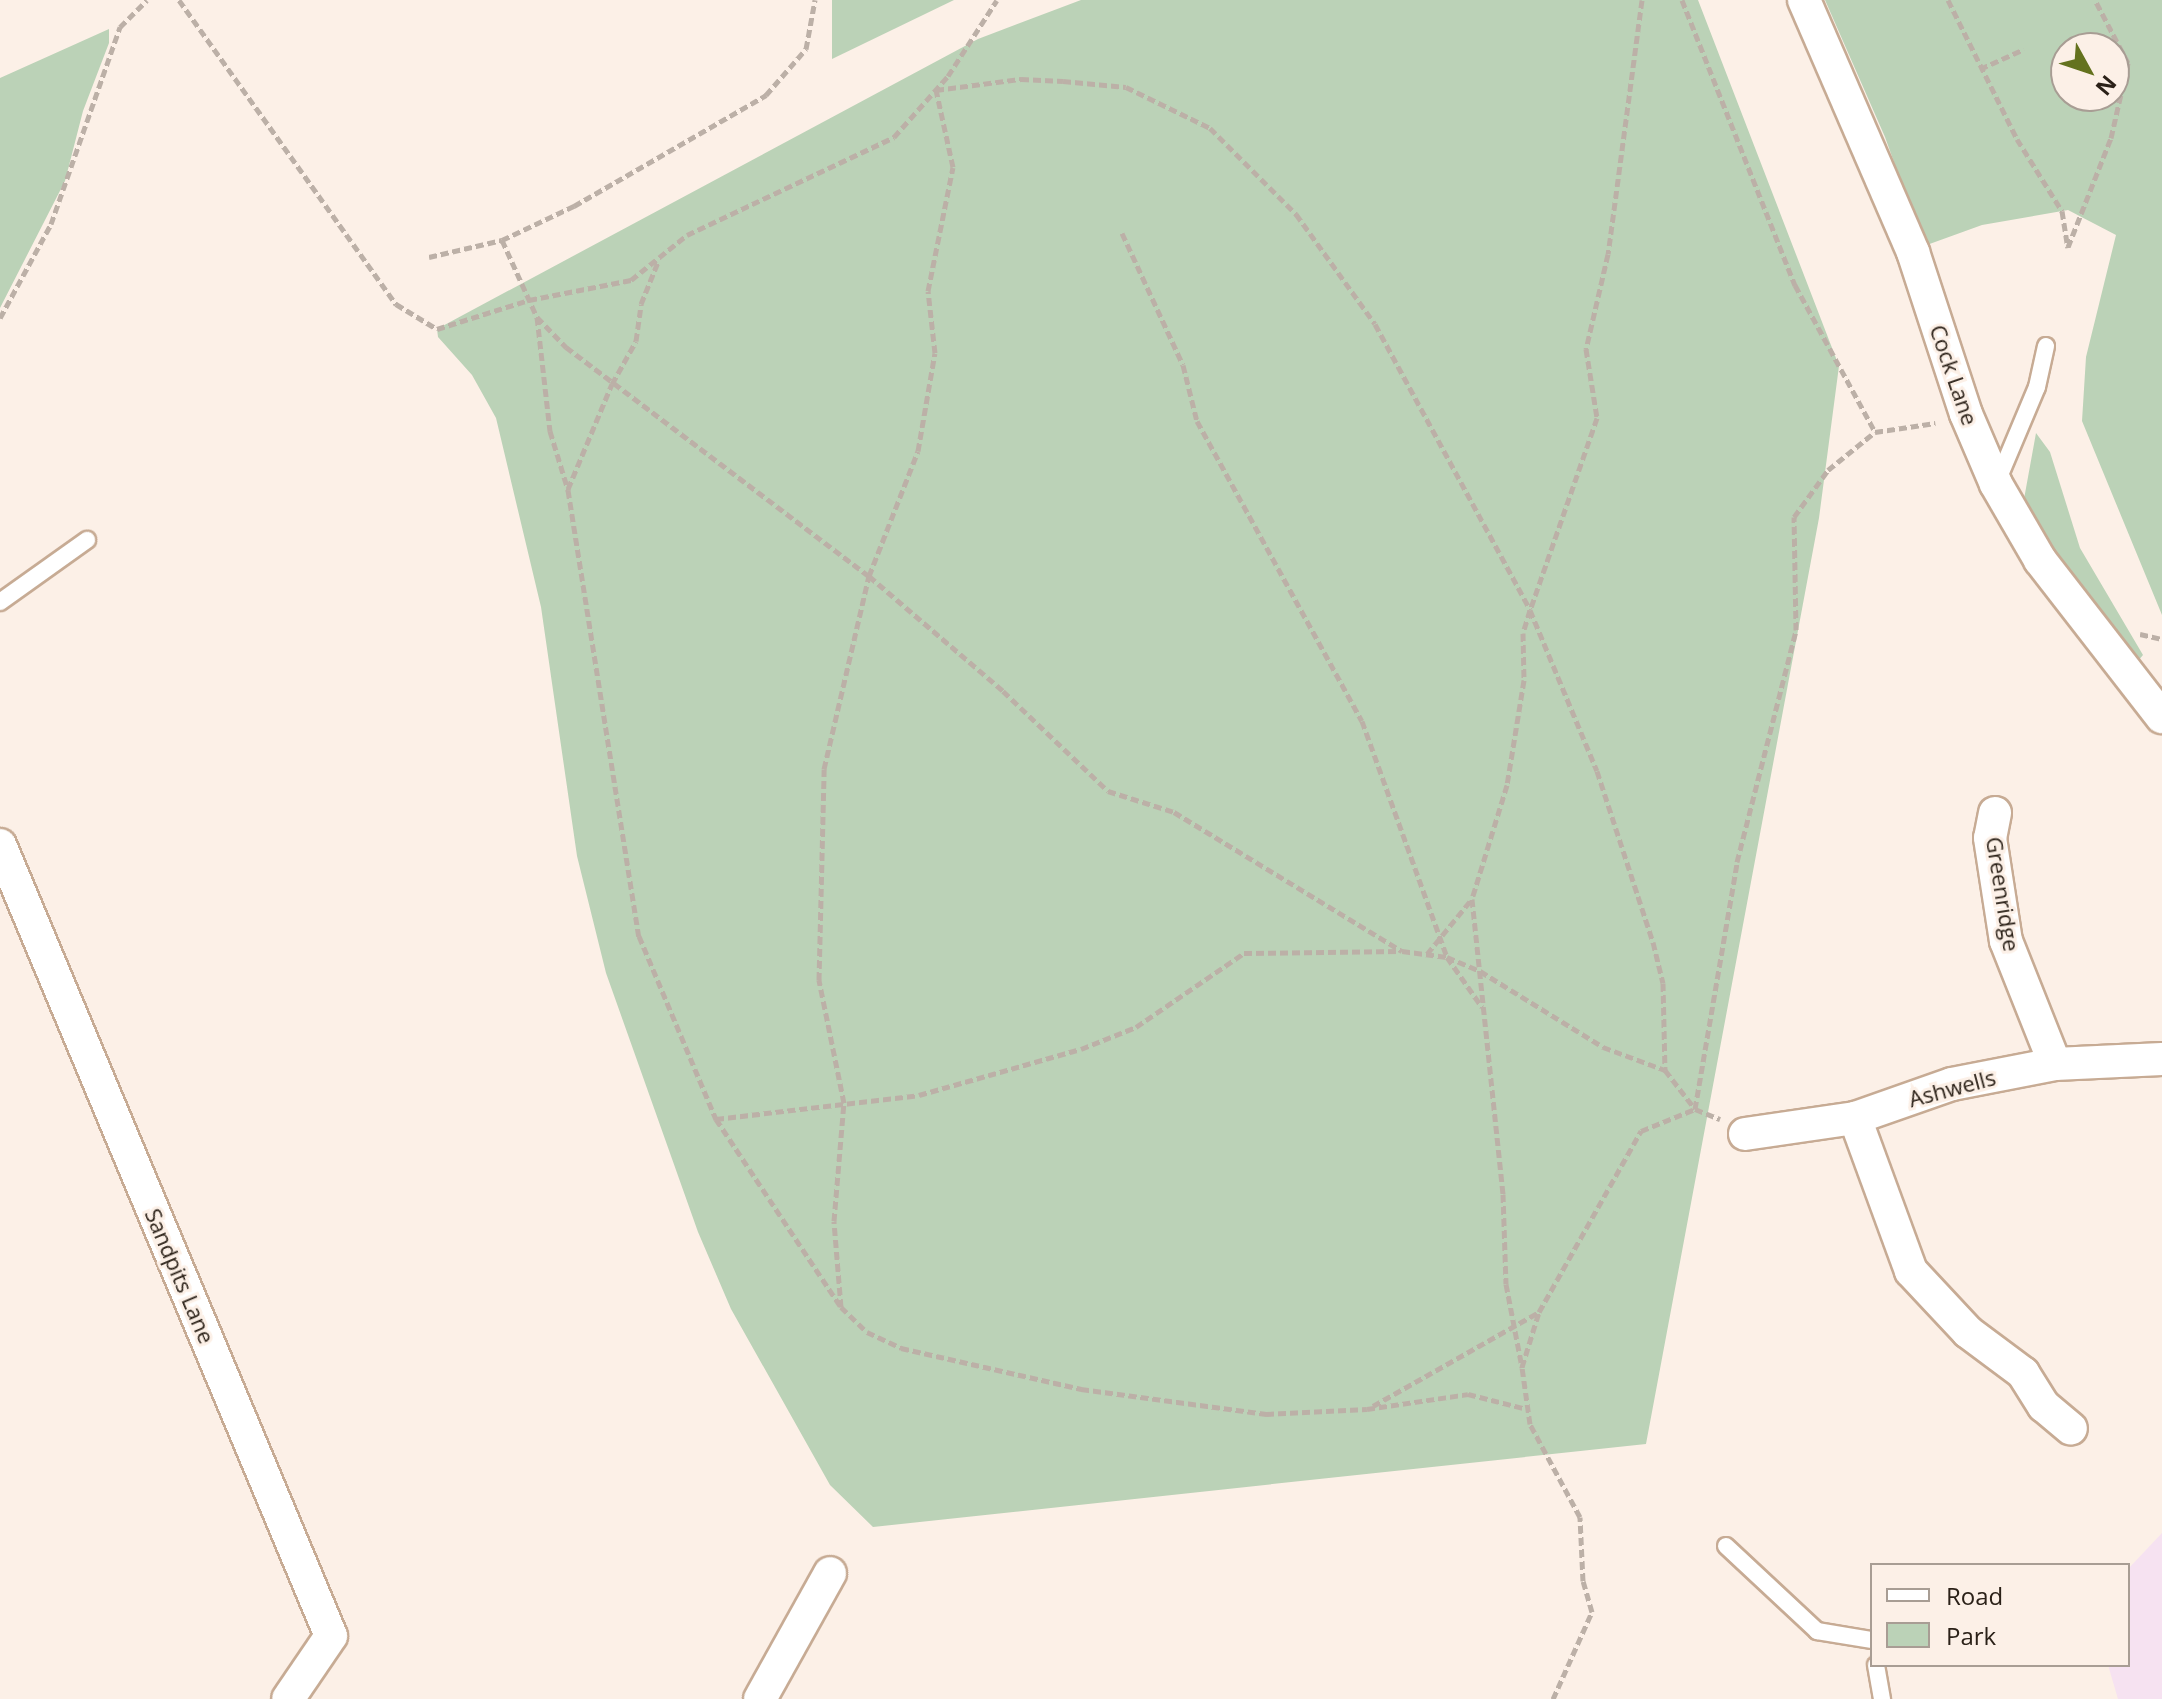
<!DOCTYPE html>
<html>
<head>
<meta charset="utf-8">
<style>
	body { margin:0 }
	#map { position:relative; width:2162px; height:1699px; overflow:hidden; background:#fcf0e7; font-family:"Open Sans",sans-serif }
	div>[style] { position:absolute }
	.education>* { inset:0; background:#f6e2f1 }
	.green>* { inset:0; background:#bbd2b7 }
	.path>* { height:5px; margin-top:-2.5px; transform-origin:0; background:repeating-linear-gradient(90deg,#bcb0a7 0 8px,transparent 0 12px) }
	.roads { filter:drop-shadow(2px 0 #c7ab94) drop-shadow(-2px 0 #c7ab94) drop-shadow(0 2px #c7ab94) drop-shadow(0 -2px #c7ab94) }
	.lane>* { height:16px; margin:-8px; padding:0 8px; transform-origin:8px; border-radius:8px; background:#fff }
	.street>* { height:32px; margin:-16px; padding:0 16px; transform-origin:16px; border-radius:16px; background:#fff }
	span { translate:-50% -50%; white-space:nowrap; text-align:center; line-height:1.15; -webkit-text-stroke:6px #fcf0e7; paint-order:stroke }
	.street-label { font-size:22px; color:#2b2118 }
	.legend { position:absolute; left:1870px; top:1563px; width:260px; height:104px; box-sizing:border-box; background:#fcf0e7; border:2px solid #a89d94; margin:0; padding:10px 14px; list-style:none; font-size:24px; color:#2b2118 }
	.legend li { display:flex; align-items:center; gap:16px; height:40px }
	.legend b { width:40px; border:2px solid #a89d94 }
	.north { position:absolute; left:2050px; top:32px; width:80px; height:80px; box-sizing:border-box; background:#fcf0e7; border:2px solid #a89d94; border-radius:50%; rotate:130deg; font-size:22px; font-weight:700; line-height:32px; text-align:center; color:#2b2118 }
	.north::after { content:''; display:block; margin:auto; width:28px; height:36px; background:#64721e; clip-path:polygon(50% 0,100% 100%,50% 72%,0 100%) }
</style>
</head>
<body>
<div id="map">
	<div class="education">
		<div style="clip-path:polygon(2162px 1533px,2162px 1699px,2118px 1699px,2108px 1665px,2128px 1665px,2128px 1569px)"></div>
	</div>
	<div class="green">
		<div style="clip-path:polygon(832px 0,954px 0,832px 59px)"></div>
		<div style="clip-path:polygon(1081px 0,1698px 0,1839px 366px,1819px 518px,1646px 1444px,873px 1527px,830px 1485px,731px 1309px,698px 1232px,606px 973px,577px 856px,541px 607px,496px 418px,472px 375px,438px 337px,437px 329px,978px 39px)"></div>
		<div style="clip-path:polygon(evenodd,1825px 0,2162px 0,2162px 615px,2082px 421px,2086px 357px,2116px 235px,2068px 210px,1982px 225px,1924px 246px,1885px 137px,1825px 0,2066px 48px,2114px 48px,2114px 96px,2066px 96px,2066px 48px)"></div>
		<div style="clip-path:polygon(109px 29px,109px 43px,83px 111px,65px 181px,0 308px,0 78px)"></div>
		<div style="clip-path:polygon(2036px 433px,2050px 452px,2080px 548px,2143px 655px,2137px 662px,2022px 510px)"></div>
	</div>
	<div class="path">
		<div style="left:179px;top:0;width:374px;rotate:54.5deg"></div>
		<div style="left:396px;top:304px;width:48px;rotate:31.4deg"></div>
		<div style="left:437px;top:329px;width:96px;rotate:-17.5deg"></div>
		<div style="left:529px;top:300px;width:104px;rotate:-11.1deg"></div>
		<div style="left:631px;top:280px;width:72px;rotate:-38.8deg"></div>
		<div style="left:687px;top:235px;width:229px;rotate:-25.3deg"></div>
		<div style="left:894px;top:137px;width:81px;rotate:-48.5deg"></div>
		<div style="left:948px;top:76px;width:90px;rotate:-57.2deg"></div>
		<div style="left:1642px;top:0;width:256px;rotate:97.6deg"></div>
		<div style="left:1608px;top:254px;width:98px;rotate:103deg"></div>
		<div style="left:1586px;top:349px;width:70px;rotate:80.9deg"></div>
		<div style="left:1597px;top:418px;width:203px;rotate:109.2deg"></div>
		<div style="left:1530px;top:610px;width:174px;rotate:67.4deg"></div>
		<div style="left:1597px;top:771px;width:180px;rotate:71.9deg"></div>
		<div style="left:1653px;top:942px;width:42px;rotate:76.3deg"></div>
		<div style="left:1663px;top:983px;width:87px;rotate:88.7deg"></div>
		<div style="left:1682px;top:0;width:307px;rotate:68.4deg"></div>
		<div style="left:1795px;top:285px;width:167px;rotate:61.4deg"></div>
		<div style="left:1948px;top:0;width:155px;rotate:63.6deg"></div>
		<div style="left:2017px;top:139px;width:85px;rotate:58deg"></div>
		<div style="left:2062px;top:211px;width:37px;rotate:81deg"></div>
		<div style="left:1980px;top:69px;width:48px;rotate:-24.4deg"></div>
		<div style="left:1122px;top:233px;width:145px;rotate:65.2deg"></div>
		<div style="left:1183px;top:365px;width:58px;rotate:76deg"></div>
		<div style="left:1197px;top:421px;width:342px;rotate:61.2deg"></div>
		<div style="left:1362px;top:721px;width:251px;rotate:70.2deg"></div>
		<div style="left:1447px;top:957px;width:61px;rotate:55deg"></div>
		<div style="left:502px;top:240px;width:85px;rotate:65.6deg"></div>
		<div style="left:537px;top:317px;width:42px;rotate:46deg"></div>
		<div style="left:566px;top:347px;width:380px;rotate:37.1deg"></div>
		<div style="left:869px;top:576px;width:177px;rotate:40.6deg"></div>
		<div style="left:1003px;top:691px;width:145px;rotate:43.6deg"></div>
		<div style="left:1108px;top:791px;width:69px;rotate:17.7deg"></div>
		<div style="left:1174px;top:812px;width:267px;rotate:31.4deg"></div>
		<div style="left:1402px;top:951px;width:45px;rotate:7.6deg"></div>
		<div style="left:1447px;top:957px;width:36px;rotate:23deg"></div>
		<div style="left:1480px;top:971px;width:145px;rotate:31.7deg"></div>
		<div style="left:1603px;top:1047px;width:66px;rotate:20.4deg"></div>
		<div style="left:1665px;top:1070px;width:49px;rotate:52.4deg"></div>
		<div style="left:1695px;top:1109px;width:27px;rotate:22deg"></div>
		<div style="left:2068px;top:247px;width:117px;rotate:-68.5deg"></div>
		<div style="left:2111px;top:138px;width:77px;rotate:-77.2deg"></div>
		<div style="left:2128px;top:63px;width:71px;rotate:-117.6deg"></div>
		<div style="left:429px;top:257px;width:75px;rotate:-13.1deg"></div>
		<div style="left:502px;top:240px;width:80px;rotate:-25.3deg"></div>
		<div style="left:574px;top:206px;width:222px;rotate:-30deg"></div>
		<div style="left:766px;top:95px;width:61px;rotate:-49deg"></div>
		<div style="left:806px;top:49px;width:50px;rotate:-79.6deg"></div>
		<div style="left:537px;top:317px;width:115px;rotate:83.5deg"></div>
		<div style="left:550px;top:431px;width:62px;rotate:73deg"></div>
		<div style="left:568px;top:490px;width:452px;rotate:81deg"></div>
		<div style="left:639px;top:936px;width:199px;rotate:67.2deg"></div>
		<div style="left:716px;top:1119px;width:226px;rotate:56.4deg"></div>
		<div style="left:841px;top:1307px;width:36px;rotate:44deg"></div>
		<div style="left:867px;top:1332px;width:38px;rotate:25deg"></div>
		<div style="left:901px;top:1348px;width:185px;rotate:12.8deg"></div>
		<div style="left:1081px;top:1389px;width:187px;rotate:7.7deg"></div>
		<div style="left:1266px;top:1414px;width:101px;rotate:-2.8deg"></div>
		<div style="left:1367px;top:1409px;width:102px;rotate:-8.4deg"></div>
		<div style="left:1468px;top:1394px;width:61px;rotate:14.3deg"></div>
		<div style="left:0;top:318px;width:107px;rotate:-61.5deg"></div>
		<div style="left:51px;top:224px;width:209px;rotate:-70.7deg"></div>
		<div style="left:120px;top:27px;width:38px;rotate:-45deg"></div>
		<div style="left:568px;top:489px;width:114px;rotate:-67.3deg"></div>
		<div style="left:612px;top:384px;width:49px;rotate:-60.8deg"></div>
		<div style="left:636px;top:341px;width:37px;rotate:-82deg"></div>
		<div style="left:641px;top:304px;width:45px;rotate:-68deg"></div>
		<div style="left:2140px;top:634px;width:23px;rotate:13deg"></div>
		<div style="left:1427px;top:954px;width:70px;rotate:-50.8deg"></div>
		<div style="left:716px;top:1119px;width:204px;rotate:-6.7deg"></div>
		<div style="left:919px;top:1095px;width:168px;rotate:-15.9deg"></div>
		<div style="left:1081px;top:1049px;width:59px;rotate:-21.8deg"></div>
		<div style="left:1136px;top:1027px;width:131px;rotate:-34.4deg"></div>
		<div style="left:1244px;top:953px;width:156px;rotate:-0.7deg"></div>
		<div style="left:841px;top:1307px;width:86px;rotate:-94.7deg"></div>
		<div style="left:834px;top:1221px;width:118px;rotate:-85.2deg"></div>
		<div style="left:844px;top:1103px;width:126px;rotate:-101.5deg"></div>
		<div style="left:819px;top:980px;width:211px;rotate:-88.6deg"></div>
		<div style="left:824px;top:769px;width:198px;rotate:-76.9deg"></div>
		<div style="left:869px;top:576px;width:134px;rotate:-68.6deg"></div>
		<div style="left:918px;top:451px;width:99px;rotate:-80.2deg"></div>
		<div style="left:935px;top:353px;width:62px;rotate:-96.4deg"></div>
		<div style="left:928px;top:291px;width:126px;rotate:-78.6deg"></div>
		<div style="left:953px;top:167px;width:79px;rotate:-102.4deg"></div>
		<div style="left:936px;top:90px;width:86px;rotate:-7.4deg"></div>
		<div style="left:1021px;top:79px;width:42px;rotate:2.7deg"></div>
		<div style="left:1063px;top:81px;width:63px;rotate:5.4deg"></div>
		<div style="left:1126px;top:87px;width:93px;rotate:26deg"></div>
		<div style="left:1210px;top:128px;width:122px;rotate:45deg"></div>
		<div style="left:1296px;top:214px;width:135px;rotate:54.3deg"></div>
		<div style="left:1375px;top:324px;width:325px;rotate:61.5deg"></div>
		<div style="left:1530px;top:610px;width:24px;rotate:107deg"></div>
		<div style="left:1523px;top:633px;width:47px;rotate:88.8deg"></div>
		<div style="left:1524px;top:680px;width:106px;rotate:99.2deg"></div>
		<div style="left:1507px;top:785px;width:119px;rotate:107.1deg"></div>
		<div style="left:1472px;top:899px;width:297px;rotate:84deg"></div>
		<div style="left:1503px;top:1194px;width:90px;rotate:88.1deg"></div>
		<div style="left:1506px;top:1284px;width:85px;rotate:79.1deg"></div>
		<div style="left:1373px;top:1406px;width:191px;rotate:-29.5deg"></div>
		<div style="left:1553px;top:1699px;width:95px;rotate:-65.9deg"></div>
		<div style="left:1592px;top:1612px;width:32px;rotate:-106deg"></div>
		<div style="left:1583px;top:1581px;width:64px;rotate:-92.7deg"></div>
		<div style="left:1580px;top:1517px;width:106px;rotate:-118.3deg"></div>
		<div style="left:1530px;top:1424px;width:58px;rotate:-98deg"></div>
		<div style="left:1522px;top:1367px;width:58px;rotate:-72.8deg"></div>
		<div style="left:1539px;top:1312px;width:208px;rotate:-60.6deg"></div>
		<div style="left:1641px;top:1131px;width:58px;rotate:-22.2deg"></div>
		<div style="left:1695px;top:1109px;width:251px;rotate:-80.3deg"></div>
		<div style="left:1737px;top:862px;width:239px;rotate:-75.7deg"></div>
		<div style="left:1796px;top:630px;width:113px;rotate:-91deg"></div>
		<div style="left:1794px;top:517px;width:58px;rotate:-54.1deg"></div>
		<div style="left:1828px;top:470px;width:60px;rotate:-39deg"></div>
		<div style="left:1875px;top:432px;width:61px;rotate:-8.5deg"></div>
	</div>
	<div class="roads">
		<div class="lane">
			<div style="left:1997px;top:482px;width:103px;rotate:-67.2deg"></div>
			<div style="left:2037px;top:387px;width:42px;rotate:-77.6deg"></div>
			<div style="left:0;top:602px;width:107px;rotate:-35.5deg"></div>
			<div style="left:1726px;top:1546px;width:125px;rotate:43deg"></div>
			<div style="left:1817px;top:1631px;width:56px;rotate:9.3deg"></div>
			<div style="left:1876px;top:1665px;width:35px;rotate:80deg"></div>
		</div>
		<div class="street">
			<div style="left:1804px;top:0;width:275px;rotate:66.6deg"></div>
			<div style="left:1913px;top:252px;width:170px;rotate:71.9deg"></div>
			<div style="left:1966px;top:414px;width:76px;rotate:66.8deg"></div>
			<div style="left:1996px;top:484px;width:88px;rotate:59.9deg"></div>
			<div style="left:2040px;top:560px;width:199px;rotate:52.2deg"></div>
			<div style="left:1995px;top:813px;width:25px;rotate:101deg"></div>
			<div style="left:1990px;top:838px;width:104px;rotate:81.2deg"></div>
			<div style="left:2006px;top:941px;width:132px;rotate:68.3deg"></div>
			<div style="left:0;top:845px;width:857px;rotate:67.29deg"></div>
			<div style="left:331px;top:1636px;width:76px;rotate:124.3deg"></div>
			<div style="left:1855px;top:1118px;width:163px;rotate:69.9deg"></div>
			<div style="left:1911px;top:1271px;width:83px;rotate:46.9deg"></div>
			<div style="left:1968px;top:1332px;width:69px;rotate:36.7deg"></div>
			<div style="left:2023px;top:1373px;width:39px;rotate:58deg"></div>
			<div style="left:2044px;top:1406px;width:35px;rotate:40deg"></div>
			<div style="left:1745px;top:1134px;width:111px;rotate:-8.3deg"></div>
			<div style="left:1855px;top:1118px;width:103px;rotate:-19.3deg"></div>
			<div style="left:1952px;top:1084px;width:105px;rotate:-11deg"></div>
			<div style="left:2055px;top:1064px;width:107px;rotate:-2.7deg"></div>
			<div style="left:760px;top:1699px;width:144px;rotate:-60.9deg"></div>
		</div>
	</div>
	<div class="street-label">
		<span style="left:1954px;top:375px;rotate:71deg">Cock Lane</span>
		<span style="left:2003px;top:894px;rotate:81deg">Greenridge</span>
		<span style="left:1952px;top:1088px;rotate:-15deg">Ashwells</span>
		<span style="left:180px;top:1276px;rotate:67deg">Sandpits Lane</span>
	</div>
	<ul class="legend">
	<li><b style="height:10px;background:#fff"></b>Road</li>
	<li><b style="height:22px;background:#bbd2b7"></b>Park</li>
	</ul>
	<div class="north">N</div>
</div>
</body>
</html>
